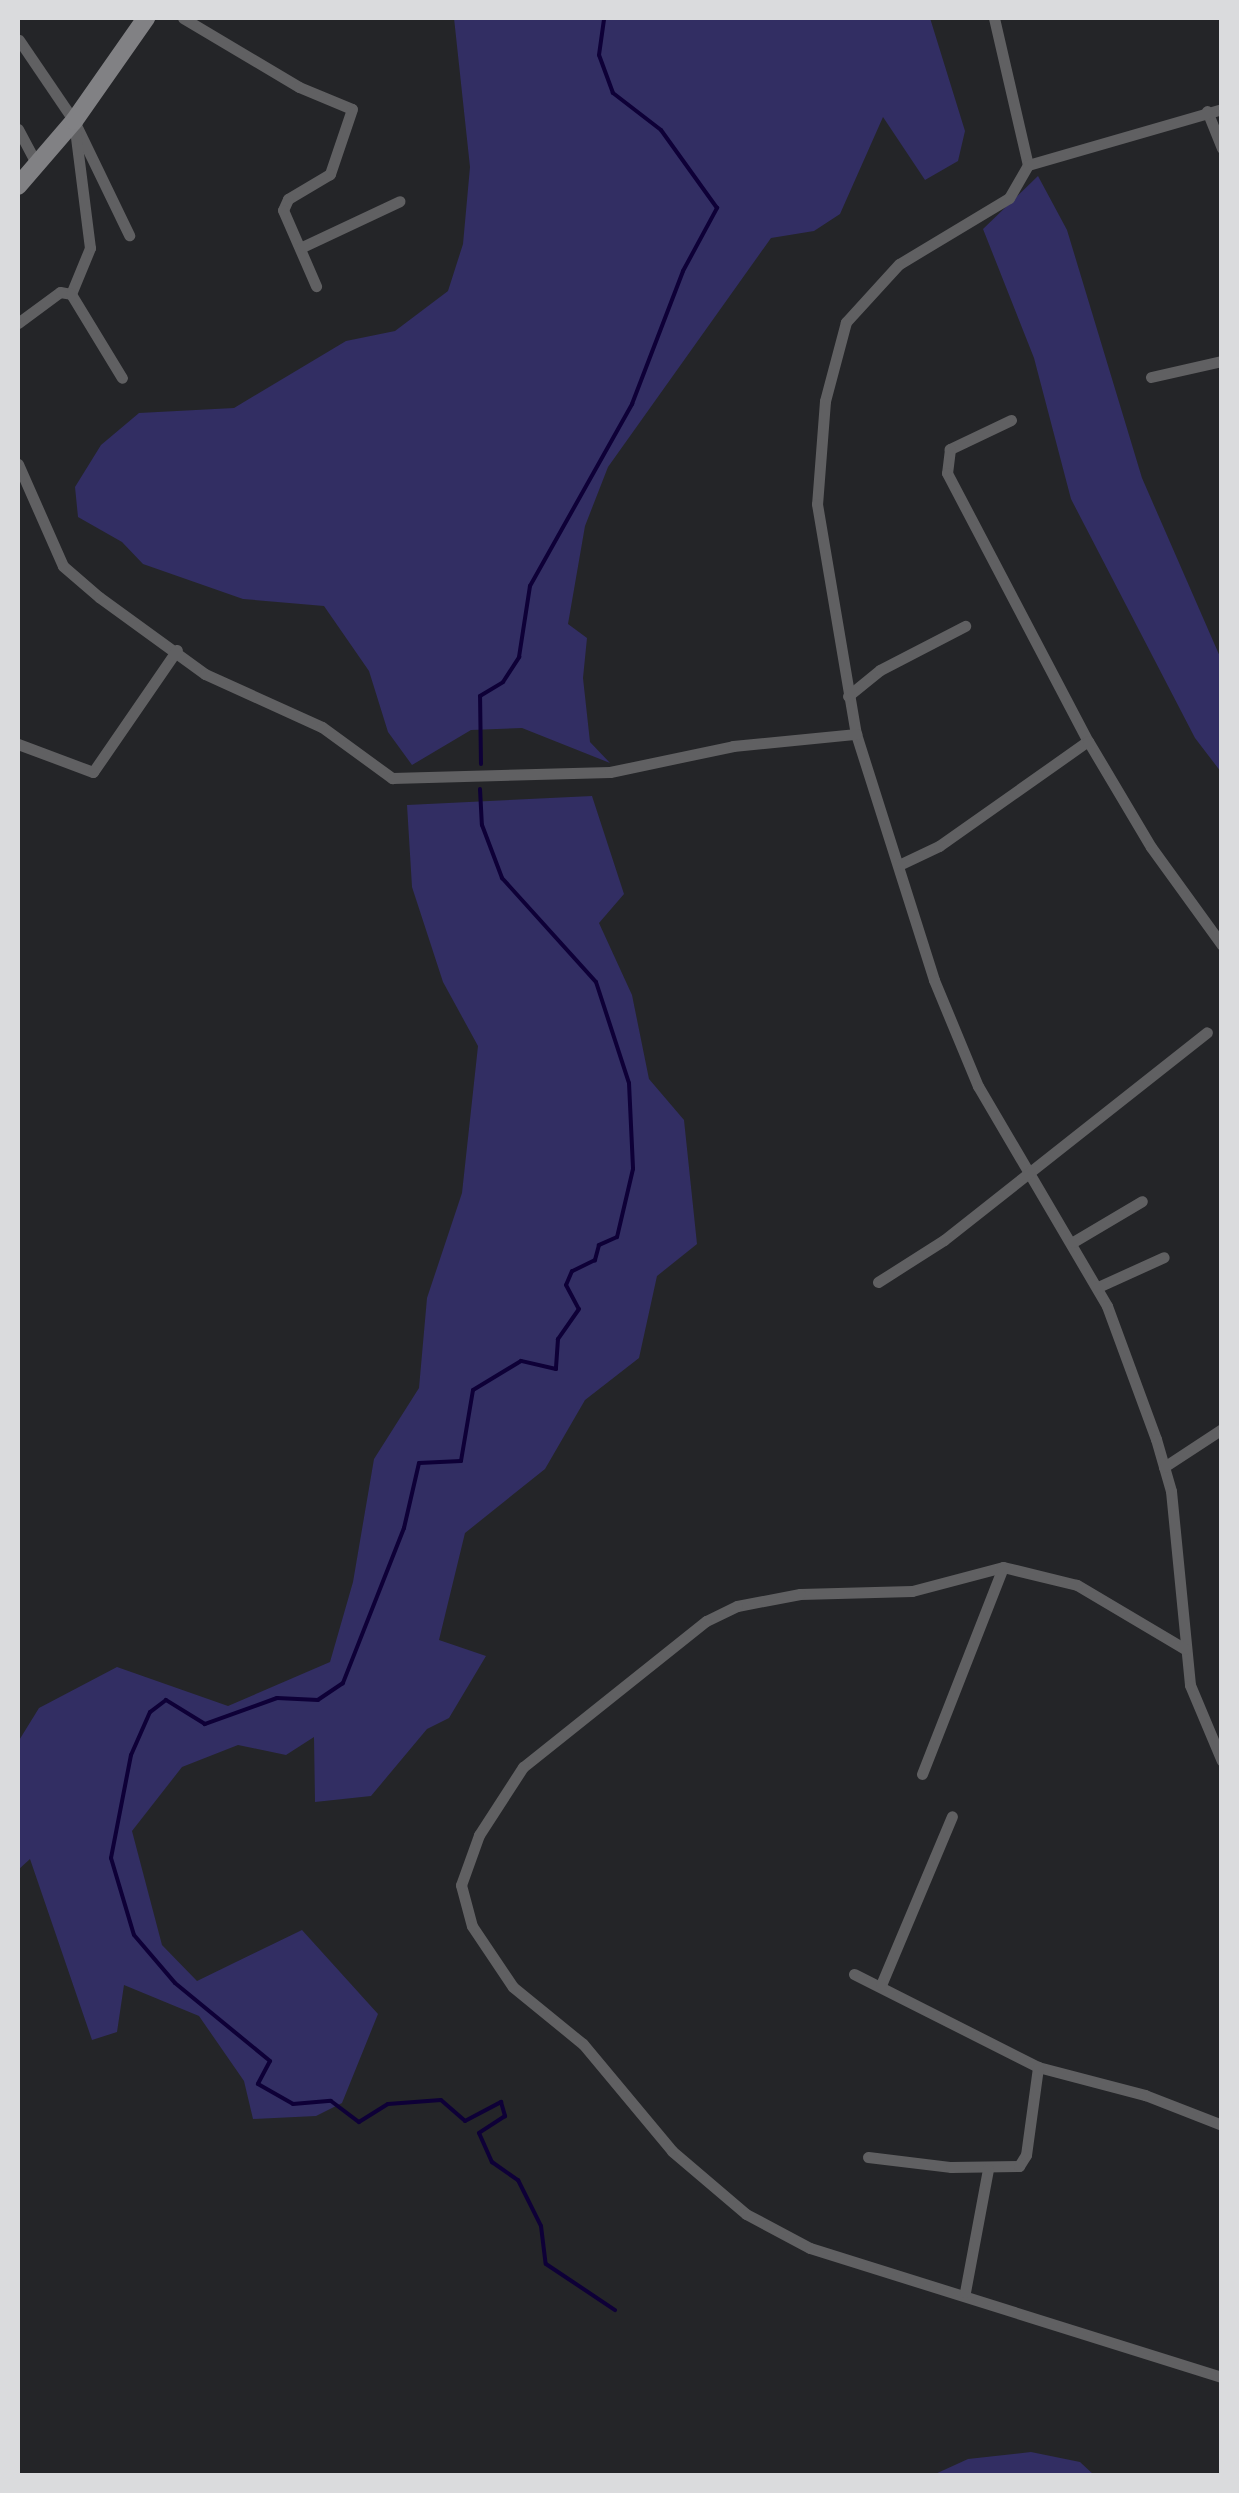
<!DOCTYPE html>
<html>
<head>
<meta charset="utf-8">
<style>
	body { margin:0 }
	#map { position:relative; width:1239px; height:2493px; overflow:hidden; background:#242528; font-family:"Sofia Sans Condensed",sans-serif }
	div>[style] { position:absolute }
	.green>* { inset:0; background:#322e63 }
	.stream>* { height:4px; margin:-2px; padding:0 2px; transform-origin:2px; border-radius:2px; background:#0e0037 }
	.street>* { height:11px; margin:-5.5px; padding:0 5.5px; transform-origin:5.5px; border-radius:5.5px; background:#606062 }
	.secondary>* { height:18px; margin:-9px; padding:0 9px; transform-origin:9px; border-radius:9px; background:#818184 }
	span { translate:-50% -50%; white-space:nowrap; text-align:center; line-height:1.15; -webkit-text-stroke:10px #242528; paint-order:stroke }
	.frame { position:absolute; inset:0; border:20px solid #dadbdd; pointer-events:none }
</style>
</head>
<body>
<div id="map">
	<div class="green">
		<div style="clip-path:polygon(454px 18px,930px 18px,965px 131px,958px 161px,925px 180px,883px 117px,840px 214px,814px 231px,771px 238px,608px 467px,585px 526px,568px 624px,587px 638px,583px 678px,590px 742px,610px 763px,522px 728px,471px 730px,412px 765px,388px 732px,369px 671px,324px 606px,243px 599px,143px 564px,122px 542px,78px 517px,75px 487px,101px 445px,139px 413px,234px 408px,346px 341px,395px 331px,448px 291px,463px 244px,470px 167px)"></div>
		<div style="clip-path:polygon(1038px 176px,1067px 230px,1142px 478px,1221px 659px,1221px 772px,1195px 738px,1071px 499px,1034px 358px,983px 229px)"></div>
		<div style="clip-path:polygon(592px 796px,624px 894px,599px 923px,632px 995px,649px 1079px,684px 1120px,697px 1244px,657px 1276px,639px 1358px,585px 1400px,545px 1469px,465px 1533px,439px 1640px,486px 1656px,449px 1718px,427px 1729px,371px 1796px,315px 1802px,314px 1737px,286px 1755px,238px 1745px,182px 1767px,132px 1831px,162px 1945px,197px 1981px,302px 1930px,378px 2014px,342px 2103px,316px 2116px,253px 2119px,244px 2081px,199px 2016px,124px 1985px,117px 2032px,92px 2040px,30px 1859px,18px 1870px,18px 1742px,39px 1708px,117px 1667px,228px 1706px,330px 1662px,353px 1582px,374px 1459px,419px 1388px,427px 1298px,462px 1193px,478px 1046px,443px 982px,412px 887px,407px 805px)"></div>
		<div style="clip-path:polygon(1031px 2452px,1080px 2462px,1094px 2475px,933px 2475px,968px 2459px)"></div>
	</div>
	<div class="stream">
		<div style="left:481px;top:764px;width:68px;rotate:-90.8deg"></div>
		<div style="left:480px;top:696px;width:27px;rotate:-31deg"></div>
		<div style="left:503px;top:682px;width:30px;rotate:-57deg"></div>
		<div style="left:519px;top:657px;width:72px;rotate:-81.2deg"></div>
		<div style="left:530px;top:586px;width:209px;rotate:-60.7deg"></div>
		<div style="left:632px;top:404px;width:142px;rotate:-69deg"></div>
		<div style="left:683px;top:271px;width:72px;rotate:-61.6deg"></div>
		<div style="left:717px;top:208px;width:96px;rotate:-125.7deg"></div>
		<div style="left:661px;top:130px;width:61px;rotate:-142.4deg"></div>
		<div style="left:613px;top:93px;width:40px;rotate:-110.2deg"></div>
		<div style="left:599px;top:55px;width:37px;rotate:-82deg"></div>
		<div style="left:480px;top:789px;width:36px;rotate:87deg"></div>
		<div style="left:482px;top:825px;width:57px;rotate:69.3deg"></div>
		<div style="left:502px;top:878px;width:140px;rotate:47.9deg"></div>
		<div style="left:596px;top:982px;width:106px;rotate:71.9deg"></div>
		<div style="left:629px;top:1083px;width:86px;rotate:87.3deg"></div>
		<div style="left:633px;top:1169px;width:70px;rotate:103.2deg"></div>
		<div style="left:617px;top:1237px;width:20px;rotate:156deg"></div>
		<div style="left:599px;top:1245px;width:16px;rotate:105deg"></div>
		<div style="left:595px;top:1260px;width:25px;rotate:154deg"></div>
		<div style="left:572px;top:1271px;width:15px;rotate:113deg"></div>
		<div style="left:566px;top:1285px;width:27px;rotate:62deg"></div>
		<div style="left:579px;top:1309px;width:37px;rotate:125deg"></div>
		<div style="left:558px;top:1339px;width:30px;rotate:94deg"></div>
		<div style="left:556px;top:1369px;width:36px;rotate:-167deg"></div>
		<div style="left:521px;top:1361px;width:56px;rotate:148.9deg"></div>
		<div style="left:473px;top:1390px;width:72px;rotate:99.6deg"></div>
		<div style="left:461px;top:1461px;width:42px;rotate:177.3deg"></div>
		<div style="left:419px;top:1463px;width:67px;rotate:103deg"></div>
		<div style="left:404px;top:1528px;width:167px;rotate:111.5deg"></div>
		<div style="left:343px;top:1683px;width:30px;rotate:146deg"></div>
		<div style="left:318px;top:1700px;width:41px;rotate:-177.2deg"></div>
		<div style="left:277px;top:1698px;width:77px;rotate:160.1deg"></div>
		<div style="left:205px;top:1724px;width:46px;rotate:-148.4deg"></div>
		<div style="left:166px;top:1700px;width:20px;rotate:143deg"></div>
		<div style="left:150px;top:1712px;width:47px;rotate:113.8deg"></div>
		<div style="left:131px;top:1755px;width:105px;rotate:101deg"></div>
		<div style="left:111px;top:1858px;width:80px;rotate:73.4deg"></div>
		<div style="left:134px;top:1935px;width:63px;rotate:49.5deg"></div>
		<div style="left:175px;top:1983px;width:123px;rotate:39.4deg"></div>
		<div style="left:270px;top:2061px;width:26px;rotate:118deg"></div>
		<div style="left:258px;top:2084px;width:40px;rotate:29.7deg"></div>
		<div style="left:293px;top:2104px;width:38px;rotate:-5deg"></div>
		<div style="left:331px;top:2101px;width:35px;rotate:37deg"></div>
		<div style="left:359px;top:2122px;width:34px;rotate:-32deg"></div>
		<div style="left:388px;top:2104px;width:53px;rotate:-4.3deg"></div>
		<div style="left:441px;top:2100px;width:32px;rotate:41deg"></div>
		<div style="left:465px;top:2121px;width:41px;rotate:-27.8deg"></div>
		<div style="left:501px;top:2102px;width:15px;rotate:74deg"></div>
		<div style="left:505px;top:2116px;width:31px;rotate:147deg"></div>
		<div style="left:479px;top:2133px;width:32px;rotate:66deg"></div>
		<div style="left:492px;top:2162px;width:32px;rotate:35deg"></div>
		<div style="left:518px;top:2180px;width:51px;rotate:63.4deg"></div>
		<div style="left:541px;top:2226px;width:38px;rotate:83deg"></div>
		<div style="left:546px;top:2264px;width:83px;rotate:33.7deg"></div>
	</div>
	<div class="street">
		<div style="left:183px;top:18px;width:135px;rotate:30.7deg"></div>
		<div style="left:299px;top:87px;width:57px;rotate:22.5deg"></div>
		<div style="left:352px;top:109px;width:69px;rotate:108.7deg"></div>
		<div style="left:330px;top:174px;width:49px;rotate:149.2deg"></div>
		<div style="left:288px;top:199px;width:12px;rotate:114deg"></div>
		<div style="left:283px;top:210px;width:83px;rotate:66.5deg"></div>
		<div style="left:994px;top:18px;width:151px;rotate:77deg"></div>
		<div style="left:1028px;top:165px;width:38px;rotate:120deg"></div>
		<div style="left:1009px;top:198px;width:128px;rotate:149deg"></div>
		<div style="left:899px;top:264px;width:79px;rotate:132.4deg"></div>
		<div style="left:846px;top:322px;width:82px;rotate:104.9deg"></div>
		<div style="left:825px;top:401px;width:103px;rotate:94.4deg"></div>
		<div style="left:817px;top:504px;width:233px;rotate:80.4deg"></div>
		<div style="left:856px;top:734px;width:258px;rotate:72.4deg"></div>
		<div style="left:934px;top:980px;width:115px;rotate:67.5deg"></div>
		<div style="left:978px;top:1086px;width:255px;rotate:59.6deg"></div>
		<div style="left:1107px;top:1306px;width:142px;rotate:69.8deg"></div>
		<div style="left:1156px;top:1439px;width:54px;rotate:73.9deg"></div>
		<div style="left:1171px;top:1491px;width:195px;rotate:84.4deg"></div>
		<div style="left:1190px;top:1685px;width:82px;rotate:67.2deg"></div>
		<div style="left:19px;top:40px;width:98px;rotate:55.8deg"></div>
		<div style="left:74px;top:121px;width:127px;rotate:64.2deg"></div>
		<div style="left:1207px;top:111px;width:40px;rotate:68deg"></div>
		<div style="left:18px;top:129px;width:40px;rotate:62deg"></div>
		<div style="left:1028px;top:165px;width:202px;rotate:-16.1deg"></div>
		<div style="left:300px;top:248px;width:110px;rotate:-25.2deg"></div>
		<div style="left:71px;top:294px;width:50px;rotate:-67.6deg"></div>
		<div style="left:90px;top:248px;width:119px;rotate:-97.2deg"></div>
		<div style="left:18px;top:323px;width:52px;rotate:-36.4deg"></div>
		<div style="left:60px;top:292px;width:11px;rotate:10deg"></div>
		<div style="left:71px;top:294px;width:98px;rotate:58.7deg"></div>
		<div style="left:1151px;top:377px;width:73px;rotate:-12.7deg"></div>
		<div style="left:1011px;top:420px;width:68px;rotate:154.6deg"></div>
		<div style="left:950px;top:449px;width:24px;rotate:97deg"></div>
		<div style="left:947px;top:473px;width:303px;rotate:62.3deg"></div>
		<div style="left:18px;top:464px;width:111px;rotate:66.2deg"></div>
		<div style="left:63px;top:566px;width:48px;rotate:40.7deg"></div>
		<div style="left:99px;top:597px;width:131px;rotate:36deg"></div>
		<div style="left:205px;top:674px;width:128px;rotate:24.4deg"></div>
		<div style="left:322px;top:727px;width:87px;rotate:36.1deg"></div>
		<div style="left:392px;top:778px;width:218px;rotate:-1.6deg"></div>
		<div style="left:610px;top:772px;width:126px;rotate:-11.9deg"></div>
		<div style="left:733px;top:746px;width:124px;rotate:-5.6deg"></div>
		<div style="left:848px;top:696px;width:41px;rotate:-39.1deg"></div>
		<div style="left:880px;top:670px;width:96px;rotate:-27.4deg"></div>
		<div style="left:18px;top:744px;width:80px;rotate:20.5deg"></div>
		<div style="left:93px;top:772px;width:148px;rotate:-55.5deg"></div>
		<div style="left:901px;top:864px;width:42px;rotate:-25.3deg"></div>
		<div style="left:939px;top:846px;width:182px;rotate:-35.2deg"></div>
		<div style="left:1088px;top:741px;width:123px;rotate:59.3deg"></div>
		<div style="left:1151px;top:847px;width:121px;rotate:54.1deg"></div>
		<div style="left:1073px;top:1242px;width:80px;rotate:-30.7deg"></div>
		<div style="left:878px;top:1282px;width:78px;rotate:-32.5deg"></div>
		<div style="left:944px;top:1240px;width:335px;rotate:-38.3deg"></div>
		<div style="left:1098px;top:1287px;width:72px;rotate:-24.4deg"></div>
		<div style="left:1164px;top:1467px;width:69px;rotate:-33.2deg"></div>
		<div style="left:1185px;top:1649px;width:126px;rotate:-149.3deg"></div>
		<div style="left:1077px;top:1585px;width:76px;rotate:-166.3deg"></div>
		<div style="left:1003px;top:1567px;width:94px;rotate:165.2deg"></div>
		<div style="left:912px;top:1591px;width:112px;rotate:178.5deg"></div>
		<div style="left:800px;top:1594px;width:64px;rotate:169.2deg"></div>
		<div style="left:737px;top:1606px;width:34px;rotate:154deg"></div>
		<div style="left:706px;top:1621px;width:234px;rotate:141.4deg"></div>
		<div style="left:523px;top:1767px;width:81px;rotate:122.9deg"></div>
		<div style="left:479px;top:1835px;width:53px;rotate:109.8deg"></div>
		<div style="left:461px;top:1885px;width:42px;rotate:75deg"></div>
		<div style="left:472px;top:1926px;width:73px;rotate:56.1deg"></div>
		<div style="left:513px;top:1987px;width:90px;rotate:39.2deg"></div>
		<div style="left:583px;top:2044px;width:139px;rotate:50.2deg"></div>
		<div style="left:672px;top:2151px;width:97px;rotate:40.4deg"></div>
		<div style="left:746px;top:2214px;width:72px;rotate:28deg"></div>
		<div style="left:810px;top:2248px;width:432px;rotate:17.4deg"></div>
		<div style="left:922px;top:1774px;width:222px;rotate:-68.6deg"></div>
		<div style="left:854px;top:1974px;width:206px;rotate:26.8deg"></div>
		<div style="left:1038px;top:2067px;width:111px;rotate:14.7deg"></div>
		<div style="left:1145px;top:2095px;width:83px;rotate:21.3deg"></div>
		<div style="left:881px;top:1985px;width:183px;rotate:-67.2deg"></div>
		<div style="left:868px;top:2157px;width:84px;rotate:6.9deg"></div>
		<div style="left:951px;top:2167px;width:68px;rotate:-0.8deg"></div>
		<div style="left:1019px;top:2166px;width:13px;rotate:-58deg"></div>
		<div style="left:1026px;top:2155px;width:89px;rotate:-82.2deg"></div>
		<div style="left:965px;top:2292px;width:125px;rotate:-79.4deg"></div>
	</div>
	<div class="secondary">
		<div style="left:18px;top:186px;width:86px;rotate:-49.3deg"></div>
		<div style="left:74px;top:121px;width:126px;rotate:-55deg"></div>
	</div>
	<div class="frame"></div>
</div>
</body>
</html>
